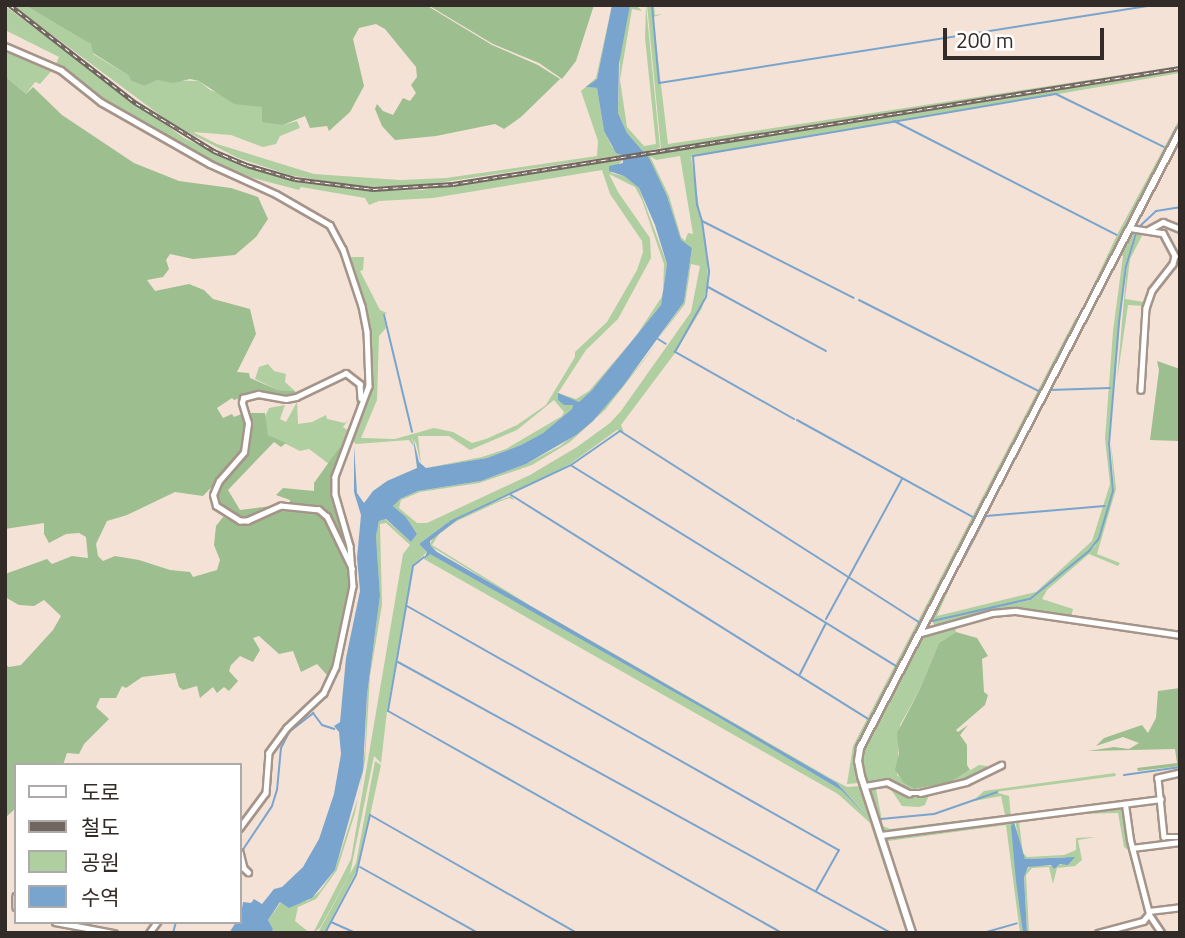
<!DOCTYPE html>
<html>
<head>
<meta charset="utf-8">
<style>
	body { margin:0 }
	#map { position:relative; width:1185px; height:938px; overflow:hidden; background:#f4e2d6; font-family:"Titillium Web","Noto Sans KR",sans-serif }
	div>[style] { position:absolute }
	.green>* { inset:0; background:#afcfa0 }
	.forest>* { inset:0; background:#9dbe8e }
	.water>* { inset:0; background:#79a4cd }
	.stream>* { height:2px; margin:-1px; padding:0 1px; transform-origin:1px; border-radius:1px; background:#79a4cd }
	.roads { filter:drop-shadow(2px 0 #a59489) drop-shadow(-2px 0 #a59489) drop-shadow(0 2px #a59489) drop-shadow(0 -2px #a59489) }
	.minor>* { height:4.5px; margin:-2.25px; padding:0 2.25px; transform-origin:2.25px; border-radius:2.25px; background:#fff }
	.secondary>* { height:6px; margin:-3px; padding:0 3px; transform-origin:3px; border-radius:3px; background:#fff }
	.rail>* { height:4.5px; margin-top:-2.25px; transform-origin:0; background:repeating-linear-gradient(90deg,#fff 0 5px,#716760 0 10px); box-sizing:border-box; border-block:2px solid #716760 }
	span { translate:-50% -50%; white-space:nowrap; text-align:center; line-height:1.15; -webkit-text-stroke:7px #fff; paint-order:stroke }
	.frame { position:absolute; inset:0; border:7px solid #322b27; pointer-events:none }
	.legend { position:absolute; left:14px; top:763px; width:228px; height:161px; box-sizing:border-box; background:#fff; border:2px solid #adaaa9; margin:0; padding:9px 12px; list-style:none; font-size:21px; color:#322b27 }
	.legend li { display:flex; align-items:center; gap:14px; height:35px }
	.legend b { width:35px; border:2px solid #adaaa9 }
	.scale { position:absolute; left:943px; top:28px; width:161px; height:32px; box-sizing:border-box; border:4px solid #322b27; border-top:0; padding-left:9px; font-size:21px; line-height:24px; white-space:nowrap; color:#322b27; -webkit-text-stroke:5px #fff; paint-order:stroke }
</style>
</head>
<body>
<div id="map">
	<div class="green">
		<div style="clip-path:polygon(12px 5px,25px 5px,86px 40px,94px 47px,93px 54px,128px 75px,131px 81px,144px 86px,158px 80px,199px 81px,210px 90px,262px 107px,263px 113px,283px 125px,297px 121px,300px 128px,280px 136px,276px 144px,263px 147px,231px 135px,193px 132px,217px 144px,314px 174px,400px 180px,446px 178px,597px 156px,598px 141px,581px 91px,596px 78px,612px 5px,597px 79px,587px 87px,597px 88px,604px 131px,612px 147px,622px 155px,418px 186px,360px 187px,289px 175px,238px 158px,172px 124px)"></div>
		<div style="clip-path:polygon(636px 5px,642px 11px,632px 9px,620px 80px,627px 127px,644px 146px,656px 144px,645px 38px,646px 5px,660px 148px,644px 152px,627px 133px,618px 113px,620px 56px,629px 6px)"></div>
		<div style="clip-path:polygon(647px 5px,654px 5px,655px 15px,663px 14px,653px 17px,668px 144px,1180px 66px,661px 149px)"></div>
		<div style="clip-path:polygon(evenodd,5px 6px,184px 138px,237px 163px,302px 183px,369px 191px,422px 190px,623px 159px,611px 173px,624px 176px,639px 188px,667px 264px,661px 305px,592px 390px,579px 402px,558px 394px,564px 405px,573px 405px,572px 409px,543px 433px,521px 445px,487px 458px,426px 468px,482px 457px,506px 449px,562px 416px,564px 412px,554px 400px,517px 430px,470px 450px,449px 436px,418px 436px,421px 465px,416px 443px,412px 438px,414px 447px,409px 440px,356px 444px,351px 440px,372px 377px,368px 360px,367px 317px,348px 257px,364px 257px,363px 270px,360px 271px,380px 310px,387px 313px,383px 315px,386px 328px,379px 336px,377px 400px,361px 438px,395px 439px,434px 428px,453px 432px,472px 443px,486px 439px,517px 425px,546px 405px,575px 357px,575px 352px,607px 322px,637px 270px,643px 252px,642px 241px,610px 194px,602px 170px,433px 198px,379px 201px,369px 205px,365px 198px,301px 187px,299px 190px,253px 178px,206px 160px,102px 100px,55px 66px,59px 57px,5px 30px,5px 6px,609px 174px,635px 187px,642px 200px,664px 264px,663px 295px,636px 336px,589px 391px,576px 399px,558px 393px,586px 350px,618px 319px,651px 258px,650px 238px,618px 192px,609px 174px)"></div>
		<div style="clip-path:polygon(5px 47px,54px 68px,40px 84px,35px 82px,26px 94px,5px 76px)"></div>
		<div style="clip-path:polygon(evenodd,1180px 70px,1180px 73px,691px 157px,707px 258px,708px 282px,702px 308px,675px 353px,621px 425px,624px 432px,617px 430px,570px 464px,544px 478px,447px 523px,419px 544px,427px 552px,413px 565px,387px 711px,381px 763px,374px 756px,350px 874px,320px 928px,313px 933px,351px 859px,403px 554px,410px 545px,386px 523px,380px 524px,382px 605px,370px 676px,365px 761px,355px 813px,337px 870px,316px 899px,298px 907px,295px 921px,310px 933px,271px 933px,273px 929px,268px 920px,281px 902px,292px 905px,309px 900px,320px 891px,335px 870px,359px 794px,365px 749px,367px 695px,380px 596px,376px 536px,379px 521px,385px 519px,411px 542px,417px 534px,406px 517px,393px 506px,396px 501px,418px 491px,481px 481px,526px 464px,560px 446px,596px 418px,659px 341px,605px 410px,570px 442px,532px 465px,479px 483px,420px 492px,401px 500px,399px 508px,417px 523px,427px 523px,530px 475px,577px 447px,610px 423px,621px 411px,691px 312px,700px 266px,691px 264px,685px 304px,659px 338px,684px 302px,692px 248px,681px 241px,667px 196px,645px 154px,1180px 70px,650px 156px,656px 160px,680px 156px,693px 234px,688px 233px,685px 241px,681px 237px,669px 196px,650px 156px)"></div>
		<div style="clip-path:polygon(1180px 118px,1180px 123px,1079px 315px,1118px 233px)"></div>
		<div style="clip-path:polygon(1144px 232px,1130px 259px,1125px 299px,1144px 302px,1143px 306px,1128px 305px,1117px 380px,1127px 264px,1137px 233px)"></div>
		<div style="clip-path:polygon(evenodd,1130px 233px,1135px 233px,1125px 266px,1108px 444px,1113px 491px,1099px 538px,1089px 551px,1029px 599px,932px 620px,1130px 233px,1121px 255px,1123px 256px,1113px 331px,1105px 439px,1110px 484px,1092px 541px,1036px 592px,937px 616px,963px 557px,1121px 255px)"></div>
		<div style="clip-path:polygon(1076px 317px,1078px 319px,858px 746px,854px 758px,860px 783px,847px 784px,853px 746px)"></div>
		<div style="clip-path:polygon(268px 364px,274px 371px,286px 374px,285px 382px,295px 391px,278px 390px,255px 379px,259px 367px)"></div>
		<div style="clip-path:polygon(359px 386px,356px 418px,344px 448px,339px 448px,329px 464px,309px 449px,300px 451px,268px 435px,264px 419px,269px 408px,285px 405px,280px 419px,286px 422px,297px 402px,298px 424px,312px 422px,326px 415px,327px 419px,345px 423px,349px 419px,343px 427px,347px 430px,355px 414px)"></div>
		<div style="clip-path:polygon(1111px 443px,1116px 489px,1097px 554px,1120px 563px,1118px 566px,1089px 554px,1047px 590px,1042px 599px,1073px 609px,1071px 618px,1042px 613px,987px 612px,935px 626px,932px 621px,1030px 600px,1095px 546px,1114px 491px)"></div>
		<div style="clip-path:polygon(511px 496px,514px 500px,509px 498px,496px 503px,457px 521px,439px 534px,432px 545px,531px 606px,830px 778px,847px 787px,861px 786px,909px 933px,906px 933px,870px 823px,838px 794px,424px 559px,429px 553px,713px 714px,841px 790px,868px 816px,837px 783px,539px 613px,429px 545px,434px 537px,448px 524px,495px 502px)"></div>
		<div style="clip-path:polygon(954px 624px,956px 632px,939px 643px,919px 691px,900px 725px,897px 775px,915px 789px,921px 789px,951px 782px,979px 765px,987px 766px,986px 771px,955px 784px,919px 792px,891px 781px,867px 783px,862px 762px,864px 751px,904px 669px,924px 636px)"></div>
		<div style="clip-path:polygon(375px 761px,381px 765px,359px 866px,324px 933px,318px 933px,356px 863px)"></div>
		<div style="clip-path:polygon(1115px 773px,1116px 776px,995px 792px,1009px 796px,1011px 817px,891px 832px,882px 830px,870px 791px,884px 784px,918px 795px,961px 785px,955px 790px,929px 795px,925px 805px,919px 807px,902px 806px,890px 788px,876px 789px,883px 826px,890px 829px,1005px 815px,1001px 796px,974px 801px,990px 794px,975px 799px,984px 791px)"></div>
		<div style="clip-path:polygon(1119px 808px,1125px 810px,1130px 852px,1147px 907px,1147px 914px,1146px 918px,1128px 850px,1124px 847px,1118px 813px,1082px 814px,1019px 822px,1023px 853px,1027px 857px,1064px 855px,1076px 850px,1076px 838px,1096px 837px,1078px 840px,1082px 860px,1075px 866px,1057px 868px,1053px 884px,1049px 867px,1032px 868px,1026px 875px,1029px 933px,1027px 933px,1024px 874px,1031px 865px,1055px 866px,1063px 864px,1066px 857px,1025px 859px,1021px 853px,1015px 820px)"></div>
		<div style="clip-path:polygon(1013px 820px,1023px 933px,1020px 933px,1006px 825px,888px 841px,915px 933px,886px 837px)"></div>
	</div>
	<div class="forest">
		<div style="clip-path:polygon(25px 5px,426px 5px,492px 45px,538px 65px,560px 79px,521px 117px,504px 129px,495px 124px,436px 136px,395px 140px,382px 126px,375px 109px,377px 104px,383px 111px,393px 115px,403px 98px,410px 101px,416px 93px,411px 85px,417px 77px,416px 67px,385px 29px,376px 24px,359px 28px,353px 39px,364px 86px,350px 112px,329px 131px,327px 126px,310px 128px,305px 116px,283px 125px,262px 122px,262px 107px,234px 104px,199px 81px,190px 79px,173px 83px,158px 80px,144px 86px,131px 81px,128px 75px,93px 53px,91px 44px)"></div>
		<div style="clip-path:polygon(428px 5px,594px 5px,576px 61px,562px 79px,539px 63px,493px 44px)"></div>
		<div style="clip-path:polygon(5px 76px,26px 94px,33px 87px,62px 115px,134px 163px,179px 181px,231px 188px,258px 197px,268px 219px,256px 237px,235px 255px,193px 259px,170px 254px,166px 260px,169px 269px,163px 277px,147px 280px,155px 291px,189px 284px,204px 290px,213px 299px,250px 309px,256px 334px,237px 372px,249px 373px,250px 378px,278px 390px,295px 391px,295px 395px,255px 393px,234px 400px,232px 398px,217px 408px,223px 418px,232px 414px,234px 417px,244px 413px,246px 418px,244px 447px,231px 467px,203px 496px,175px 492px,127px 515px,107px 521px,96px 544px,98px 556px,103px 561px,115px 556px,139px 560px,170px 570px,190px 572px,193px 577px,217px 570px,220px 560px,214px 545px,216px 526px,223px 517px,245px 523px,282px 508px,315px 510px,325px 517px,334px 533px,343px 559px,351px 570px,352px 586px,335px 667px,327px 687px,323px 683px,327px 675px,317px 664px,301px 672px,293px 651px,279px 654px,259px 636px,253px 638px,260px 650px,253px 662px,240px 656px,231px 665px,229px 671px,238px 681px,229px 691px,224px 687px,217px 693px,213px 687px,200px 698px,197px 686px,183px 690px,179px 687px,175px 673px,142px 677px,126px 688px,122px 686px,116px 698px,100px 698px,96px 707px,109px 719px,84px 744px,79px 754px,67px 753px,63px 765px,16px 765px,16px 808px,5px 818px,5px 665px,9px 667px,21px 665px,53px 630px,61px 616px,44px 600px,34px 606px,19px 605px,5px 597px,5px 574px,47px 559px,52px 564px,72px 556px,88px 558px,86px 537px,79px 533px,66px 534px,49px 543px,44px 534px,44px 523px,5px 529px)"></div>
		<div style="clip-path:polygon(1157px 361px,1180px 369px,1179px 441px,1150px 440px,1159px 370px)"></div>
		<div style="clip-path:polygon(251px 413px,265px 413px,268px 435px,286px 443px,281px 447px,274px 442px,228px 490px,240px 510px,279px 505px,241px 520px,217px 505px,215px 495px,219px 484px,244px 453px,247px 416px)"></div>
		<div style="clip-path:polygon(339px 448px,344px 448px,336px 467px,333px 487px,347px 533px,351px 566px,333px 526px,320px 510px,290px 505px,290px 500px,276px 495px,283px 488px,314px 491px,314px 483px)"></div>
		<div style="clip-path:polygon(956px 632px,977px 638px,988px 656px,982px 659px,984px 692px,988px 695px,985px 705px,956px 730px,958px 732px,968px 725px,960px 735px,967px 745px,967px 765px,970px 770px,951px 782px,915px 789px,904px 783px,895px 770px,899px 753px,897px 733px,919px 691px,939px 643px)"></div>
		<div style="clip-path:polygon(1180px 688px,1180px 766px,1138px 771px,1137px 768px,1177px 763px,1175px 749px,1088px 751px,1114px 747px,1129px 749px,1139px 743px,1123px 737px,1096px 746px,1104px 738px,1142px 725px,1148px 733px,1156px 718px,1158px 691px)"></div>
	</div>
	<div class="water">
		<div style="clip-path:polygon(612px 5px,630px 5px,619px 64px,618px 113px,627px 133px,649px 158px,667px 196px,681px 240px,692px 248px,684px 302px,623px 386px,593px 421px,576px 435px,526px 464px,481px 481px,418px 491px,400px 499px,393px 506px,406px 517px,417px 534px,411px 542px,386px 519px,379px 521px,376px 536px,380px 596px,367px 695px,363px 770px,335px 870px,312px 898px,289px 908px,280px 902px,268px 920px,273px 929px,271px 933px,229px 933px,236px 922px,240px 922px,243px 902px,251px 903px,254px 899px,262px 904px,274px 889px,282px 887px,303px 867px,319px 839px,334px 794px,341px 754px,339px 732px,334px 726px,340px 722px,346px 658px,360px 591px,357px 558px,361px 515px,354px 492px,354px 445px,357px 493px,364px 503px,373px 491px,387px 481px,417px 468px,413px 437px,419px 462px,426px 468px,487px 458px,521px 445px,543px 433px,572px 409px,573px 405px,564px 405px,558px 400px,558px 393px,579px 402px,592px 390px,661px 305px,667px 264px,655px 225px,639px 188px,624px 176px,609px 171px,609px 166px,623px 163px,622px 155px,616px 153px,604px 131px,597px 88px,586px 87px,597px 79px)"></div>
		<div style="clip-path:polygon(458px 519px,430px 541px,430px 545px,437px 552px,837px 783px,868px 817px,841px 790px,713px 714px,430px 554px,424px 559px,427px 552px,419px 544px,447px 523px)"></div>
		<div style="clip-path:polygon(1014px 822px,1025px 859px,1075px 857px,1068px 865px,1060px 864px,1054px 869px,1051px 865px,1028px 867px,1024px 877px,1027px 933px,1023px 933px,1016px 881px,1011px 826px)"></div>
	</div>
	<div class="stream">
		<div style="left:652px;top:5px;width:78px;rotate:84.9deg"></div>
		<div style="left:659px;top:83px;width:501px;rotate:-8.95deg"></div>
		<div style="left:894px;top:121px;width:250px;rotate:27.1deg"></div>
		<div style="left:1179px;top:144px;width:1px"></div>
		<div style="left:702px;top:221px;width:17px;rotate:-107deg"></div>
		<div style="left:697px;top:205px;width:49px;rotate:-94.7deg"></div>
		<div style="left:693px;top:156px;width:368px;rotate:-9.7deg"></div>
		<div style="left:1056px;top:94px;width:120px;rotate:26.1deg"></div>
		<div style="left:1140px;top:226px;width:22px;rotate:-43deg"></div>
		<div style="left:1156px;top:211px;width:24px;rotate:-9deg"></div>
		<div style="left:708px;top:287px;width:134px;rotate:28.5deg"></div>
		<div style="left:859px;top:300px;width:201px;rotate:26.9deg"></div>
		<div style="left:384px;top:315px;width:120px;rotate:76.5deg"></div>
		<div style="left:658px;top:339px;width:9px;rotate:32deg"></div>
		<div style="left:1050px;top:390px;width:60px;rotate:-1.9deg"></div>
		<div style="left:794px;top:419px;width:137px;rotate:-150.6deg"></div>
		<div style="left:675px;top:352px;width:63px;rotate:-60.6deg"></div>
		<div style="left:706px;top:297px;width:26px;rotate:-83deg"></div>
		<div style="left:709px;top:271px;width:50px;rotate:-98deg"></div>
		<div style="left:702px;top:221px;width:170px;rotate:26.9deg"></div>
		<div style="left:797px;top:420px;width:201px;rotate:28.9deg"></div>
		<div style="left:572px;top:466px;width:381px;rotate:31.7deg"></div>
		<div style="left:511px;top:495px;width:421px;rotate:32.1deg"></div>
		<div style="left:450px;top:522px;width:134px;rotate:-25.2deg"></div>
		<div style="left:571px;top:465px;width:60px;rotate:-34.8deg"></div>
		<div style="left:620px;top:431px;width:355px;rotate:32.6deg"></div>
		<div style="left:424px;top:557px;width:14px;rotate:141deg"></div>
		<div style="left:413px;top:566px;width:147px;rotate:99.8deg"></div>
		<div style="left:388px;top:711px;width:452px;rotate:29.4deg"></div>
		<div style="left:964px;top:558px;width:47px;rotate:-62.4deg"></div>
		<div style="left:986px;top:516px;width:119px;rotate:-4.8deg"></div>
		<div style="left:407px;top:606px;width:496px;rotate:29.5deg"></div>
		<div style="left:839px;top:850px;width:47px;rotate:119.3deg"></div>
		<div style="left:826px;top:619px;width:159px;rotate:-61.5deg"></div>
		<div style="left:932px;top:621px;width:100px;rotate:-12.7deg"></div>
		<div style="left:1030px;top:599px;width:76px;rotate:-39.1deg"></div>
		<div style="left:1089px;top:551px;width:16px;rotate:-52deg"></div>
		<div style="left:1099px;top:538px;width:49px;rotate:-73.4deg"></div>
		<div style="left:1113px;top:491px;width:47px;rotate:-94.9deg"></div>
		<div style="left:1109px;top:444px;width:122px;rotate:-85.3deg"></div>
		<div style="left:1119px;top:322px;width:56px;rotate:-82.9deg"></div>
		<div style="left:1126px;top:266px;width:34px;rotate:-73deg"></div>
		<div style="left:398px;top:662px;width:563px;rotate:28.8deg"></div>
		<div style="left:800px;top:674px;width:57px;rotate:-63deg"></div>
		<div style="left:1124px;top:775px;width:57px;rotate:-8.1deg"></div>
		<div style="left:881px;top:819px;width:53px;rotate:-5.4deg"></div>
		<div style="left:934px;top:814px;width:67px;rotate:-19.2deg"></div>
		<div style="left:242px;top:851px;width:54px;rotate:-56.3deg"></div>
		<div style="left:272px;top:806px;width:17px;rotate:-73deg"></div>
		<div style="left:277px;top:790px;width:42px;rotate:-84.6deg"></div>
		<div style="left:281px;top:748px;width:18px;rotate:-63deg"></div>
		<div style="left:289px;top:732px;width:31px;rotate:-38deg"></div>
		<div style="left:313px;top:713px;width:15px;rotate:53deg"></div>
		<div style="left:322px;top:725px;width:13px;rotate:18deg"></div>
		<div style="left:360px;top:867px;width:135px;rotate:29.2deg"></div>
		<div style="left:331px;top:922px;width:27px;rotate:24deg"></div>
		<div style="left:173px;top:933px;width:11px;rotate:-75deg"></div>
		<div style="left:325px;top:933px;width:66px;rotate:-61.9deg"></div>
		<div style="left:356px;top:875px;width:62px;rotate:-76.9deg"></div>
		<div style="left:370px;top:815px;width:238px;rotate:29.7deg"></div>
		<div style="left:983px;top:933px;width:35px;rotate:-16deg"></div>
	</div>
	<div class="roads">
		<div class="minor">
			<div style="left:5px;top:46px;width:61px;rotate:23.2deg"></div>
			<div style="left:61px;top:70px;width:51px;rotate:38.7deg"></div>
			<div style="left:101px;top:102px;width:125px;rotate:29.6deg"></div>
			<div style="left:210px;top:164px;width:72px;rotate:24.4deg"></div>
			<div style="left:276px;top:194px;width:62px;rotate:29.9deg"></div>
			<div style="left:330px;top:225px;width:27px;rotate:62deg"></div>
			<div style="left:343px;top:249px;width:60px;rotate:71.6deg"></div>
			<div style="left:362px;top:306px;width:25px;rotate:79deg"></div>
			<div style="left:367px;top:331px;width:55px;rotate:87.9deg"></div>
			<div style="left:369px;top:386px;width:97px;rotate:110.5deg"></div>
			<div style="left:335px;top:477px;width:17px;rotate:90deg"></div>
			<div style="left:335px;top:494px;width:54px;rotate:73.9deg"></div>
			<div style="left:350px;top:546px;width:40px;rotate:85.7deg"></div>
			<div style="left:353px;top:586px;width:83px;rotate:101.9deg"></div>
			<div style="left:336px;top:667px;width:29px;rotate:115deg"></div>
			<div style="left:324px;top:693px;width:51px;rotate:136.6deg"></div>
			<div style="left:287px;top:728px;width:31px;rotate:126deg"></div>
			<div style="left:269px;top:753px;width:40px;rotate:94.3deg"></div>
			<div style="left:266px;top:793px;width:44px;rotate:126.6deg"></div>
			<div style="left:1130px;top:228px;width:33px;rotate:9deg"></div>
			<div style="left:1163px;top:233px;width:26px;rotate:62deg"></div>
			<div style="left:1175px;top:256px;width:8px;rotate:104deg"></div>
			<div style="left:1173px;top:264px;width:34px;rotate:128deg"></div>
			<div style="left:1152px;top:291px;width:18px;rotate:109deg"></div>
			<div style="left:1146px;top:308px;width:82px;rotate:93.5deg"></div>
			<div style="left:1148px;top:230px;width:17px;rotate:-28deg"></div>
			<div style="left:1163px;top:222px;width:18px;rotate:22deg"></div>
			<div style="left:352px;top:569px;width:58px;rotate:-115.7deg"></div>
			<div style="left:327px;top:517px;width:11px;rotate:-139deg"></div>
			<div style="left:319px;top:510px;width:38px;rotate:-174deg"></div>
			<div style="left:281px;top:506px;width:36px;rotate:156deg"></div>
			<div style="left:248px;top:521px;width:8px;rotate:180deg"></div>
			<div style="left:240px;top:521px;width:28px;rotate:-148deg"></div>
			<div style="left:216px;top:506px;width:11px;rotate:-105deg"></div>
			<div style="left:213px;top:495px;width:15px;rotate:-67deg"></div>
			<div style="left:219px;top:481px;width:38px;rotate:-49deg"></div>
			<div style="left:244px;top:452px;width:29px;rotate:-82deg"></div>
			<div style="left:248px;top:423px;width:21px;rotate:-107deg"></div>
			<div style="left:242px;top:403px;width:5px;rotate:-79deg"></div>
			<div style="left:243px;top:398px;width:16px;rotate:-15deg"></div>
			<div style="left:258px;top:394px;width:28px;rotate:10deg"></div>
			<div style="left:286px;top:399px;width:10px;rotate:-11deg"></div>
			<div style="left:296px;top:397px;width:55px;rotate:-25.6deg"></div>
			<div style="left:346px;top:373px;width:18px;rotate:38deg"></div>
			<div style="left:360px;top:384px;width:14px;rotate:86deg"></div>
			<div style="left:921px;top:633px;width:74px;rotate:-15.7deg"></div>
			<div style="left:992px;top:613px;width:24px;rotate:-5deg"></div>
			<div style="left:1016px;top:611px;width:166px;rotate:8.3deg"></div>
			<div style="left:1180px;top:773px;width:23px;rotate:167deg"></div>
			<div style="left:1158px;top:778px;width:59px;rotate:84.2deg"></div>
			<div style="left:1164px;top:837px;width:16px"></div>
			<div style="left:865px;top:786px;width:22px;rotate:-10deg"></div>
			<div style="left:887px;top:782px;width:25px;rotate:27deg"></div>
			<div style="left:909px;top:793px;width:11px"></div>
			<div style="left:920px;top:793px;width:47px;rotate:-13.4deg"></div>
			<div style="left:966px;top:782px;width:39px;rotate:-26deg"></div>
			<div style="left:881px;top:835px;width:282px;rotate:-7.3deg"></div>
			<div style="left:1132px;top:848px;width:48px;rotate:-7.1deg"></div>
			<div style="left:240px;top:852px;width:16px;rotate:76deg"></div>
			<div style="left:244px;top:868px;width:6px;rotate:45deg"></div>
			<div style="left:16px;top:896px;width:11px;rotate:90deg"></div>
			<div style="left:1149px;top:911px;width:31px;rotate:-7deg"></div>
			<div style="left:1149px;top:914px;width:23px;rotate:56deg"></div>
			<div style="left:55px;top:922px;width:60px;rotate:10.6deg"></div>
			<div style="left:149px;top:933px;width:14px;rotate:-54deg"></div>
			<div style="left:1098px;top:933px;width:47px;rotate:-14.9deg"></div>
			<div style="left:1143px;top:921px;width:9px;rotate:-49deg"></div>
			<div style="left:1149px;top:914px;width:76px;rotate:-104.4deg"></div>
			<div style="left:1130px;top:840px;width:36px;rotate:-98deg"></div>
		</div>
		<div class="secondary">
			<div style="left:912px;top:933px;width:165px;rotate:-108deg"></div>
			<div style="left:861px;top:776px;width:15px;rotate:-101deg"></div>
			<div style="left:858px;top:761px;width:13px;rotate:-81deg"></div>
			<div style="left:860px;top:748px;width:695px;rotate:-62.59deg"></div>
		</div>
	</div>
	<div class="rail">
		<div style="left:10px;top:5px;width:160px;rotate:37.9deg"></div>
		<div style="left:136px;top:103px;width:92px;rotate:31.6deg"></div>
		<div style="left:214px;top:151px;width:36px;rotate:23deg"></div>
		<div style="left:247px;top:165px;width:50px;rotate:16.3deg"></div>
		<div style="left:295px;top:179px;width:79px;rotate:7.3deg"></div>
		<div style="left:373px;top:189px;width:80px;rotate:-3.6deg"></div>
		<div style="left:453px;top:184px;width:736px;rotate:-9.07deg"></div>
	</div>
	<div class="frame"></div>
	<ul class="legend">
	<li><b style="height:9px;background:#fff"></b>도로</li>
	<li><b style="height:9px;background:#716760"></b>철도</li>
	<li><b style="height:19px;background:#afcfa0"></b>공원</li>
	<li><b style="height:19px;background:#79a4cd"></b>수역</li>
	</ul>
	<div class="scale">200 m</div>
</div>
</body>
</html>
